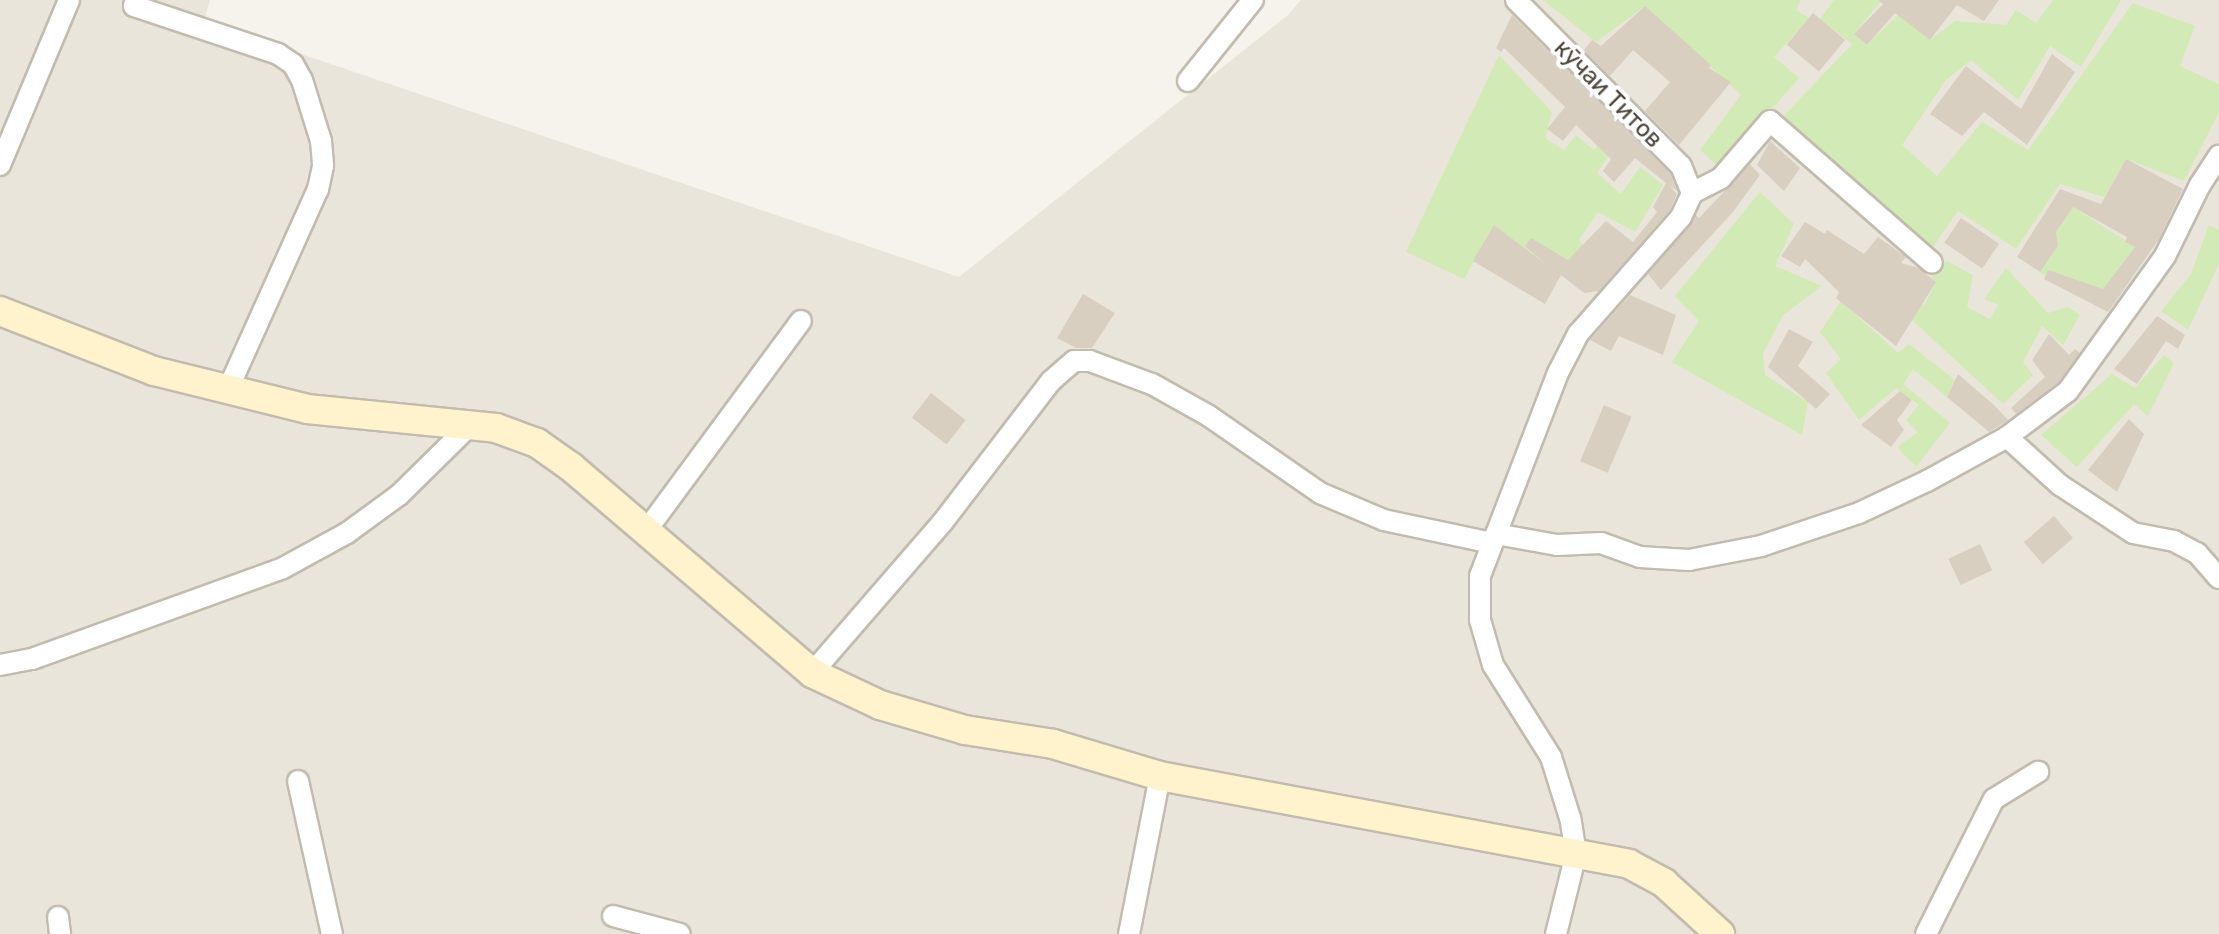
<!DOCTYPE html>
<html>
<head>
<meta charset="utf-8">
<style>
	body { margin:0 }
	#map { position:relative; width:2219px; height:934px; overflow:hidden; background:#f6f3ec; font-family:Rubik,sans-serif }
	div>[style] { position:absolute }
	.residential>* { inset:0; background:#eae5da }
	.green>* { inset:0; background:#d2eab5 }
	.building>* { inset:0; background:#d8cfc1; transform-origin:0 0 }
	.roads { filter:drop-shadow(2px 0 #c2bbae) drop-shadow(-2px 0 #c2bbae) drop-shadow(0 2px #c2bbae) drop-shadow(0 -2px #c2bbae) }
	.street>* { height:20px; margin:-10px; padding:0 10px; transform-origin:10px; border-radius:10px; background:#fff }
	.secondary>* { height:28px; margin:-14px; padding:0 14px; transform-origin:14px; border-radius:14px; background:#fff3cd }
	span { translate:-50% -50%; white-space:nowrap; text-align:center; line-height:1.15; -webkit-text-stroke:8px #fff; paint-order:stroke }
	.street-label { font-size:24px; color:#4b4439 }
</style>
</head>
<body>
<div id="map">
	<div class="residential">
		<div style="clip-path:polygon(0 0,210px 0,204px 21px,959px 277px,1288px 15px,1301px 0,2219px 0,2219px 934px,0 934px)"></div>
	</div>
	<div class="green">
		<div style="clip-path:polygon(1543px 0,1801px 0,1796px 10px,1809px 18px,1774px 57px,1799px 78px,1720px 168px,1700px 150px,1741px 95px,1645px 6px,1596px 42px)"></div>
		<div style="clip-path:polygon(1834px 0,1882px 0,1854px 34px,1867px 45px,1914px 0,1914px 27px,1930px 40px,1955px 21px,2006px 25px,2016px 10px,2036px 23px,2053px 0,2121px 0,2081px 67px,2050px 46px,2018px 100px,1971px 60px,1946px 80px,1902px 145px,1937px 176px,1982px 122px,2028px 150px,2133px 3px,2195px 26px,2180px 66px,2219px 84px,2219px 112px,2184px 181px,2126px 159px,2104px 197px,2060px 184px,2016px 249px,1958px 211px,1930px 251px,1780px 120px,1852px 44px,1820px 19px)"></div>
		<div style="clip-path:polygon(1499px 55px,1552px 112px,1545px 138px,1564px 150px,1576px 135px,1594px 150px,1602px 138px,1613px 149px,1597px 173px,1621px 194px,1640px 167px,1663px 185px,1635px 232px,1598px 212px,1579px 240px,1591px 255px,1582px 268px,1556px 253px,1547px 265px,1494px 225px,1464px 279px,1406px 252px)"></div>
		<div style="clip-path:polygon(1760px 192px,1794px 224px,1775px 266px,1822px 286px,1783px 315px,1763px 354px,1765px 375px,1808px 402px,1802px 435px,1672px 362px,1699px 321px,1675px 296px)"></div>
		<div style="clip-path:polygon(2073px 207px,2135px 247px,2103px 289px,2071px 278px,2062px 288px,2040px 272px,2058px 246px,2056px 232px)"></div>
		<div style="clip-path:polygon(2209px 225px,2219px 230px,2219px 264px,2188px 330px,2161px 311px,2191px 274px)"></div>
		<div style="clip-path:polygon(1947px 261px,1973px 275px,1967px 307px,1990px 319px,1998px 305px,1984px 299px,2006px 268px,2048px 313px,2068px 307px,2080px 315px,2063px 345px,2042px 326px,2023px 362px,2033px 375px,2003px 404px,1913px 321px,1858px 278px,1909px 290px,1924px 306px,1936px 282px,1926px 270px)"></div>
		<div style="clip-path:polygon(1841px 301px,1898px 353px,1909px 344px,1955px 380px,1947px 397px,1913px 369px,1903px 384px,1950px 423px,1916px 467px,1897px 447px,1918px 432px,1906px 420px,1919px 405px,1896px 388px,1859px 420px,1826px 373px,1841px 359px,1820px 332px)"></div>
		<div style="clip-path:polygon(2164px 355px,2174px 363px,2148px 416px,2134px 404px,2077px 467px,2041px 435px,2112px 374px,2135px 388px)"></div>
	</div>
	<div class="building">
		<div style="clip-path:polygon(1878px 0,1999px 0,1984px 21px,1957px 5px,1930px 40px,1895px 13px,1867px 45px,1854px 34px,1883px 4px)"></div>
		<div style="clip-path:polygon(1645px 6px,1711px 65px,1709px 68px,1731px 82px,1679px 145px,1645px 111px,1670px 82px,1633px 50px,1610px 76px,1584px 50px,1592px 40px,1601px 46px)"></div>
		<div style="left:1813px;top:13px;width:42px;height:41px;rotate:40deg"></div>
		<div style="clip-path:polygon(1512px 15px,1670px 173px,1677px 191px,1669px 185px,1677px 194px,1670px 210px,1599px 291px,1584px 293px,1561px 275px,1545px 304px,1473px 261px,1494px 225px,1547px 265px,1525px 246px,1531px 238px,1568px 260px,1606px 221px,1633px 242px,1657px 212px,1653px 207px,1666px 183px,1635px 158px,1614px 182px,1603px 171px,1611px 159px,1576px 125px,1563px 141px,1547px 129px,1565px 107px,1504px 48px,1501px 52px,1496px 48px)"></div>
		<div style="clip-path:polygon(2052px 54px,2075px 72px,2027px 145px,1984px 112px,1962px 136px,1930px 114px,1966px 66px,2021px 109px)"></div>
		<div style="clip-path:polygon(1770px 141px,1800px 168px,1784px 191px,1757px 165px)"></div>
		<div style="clip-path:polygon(2126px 159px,2183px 189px,2159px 239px,2108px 312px,2044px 279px,2048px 270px,2103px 289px,2135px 247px,2125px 242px,2127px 237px,2073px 207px,2056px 232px,2058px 246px,2040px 272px,2017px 257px,2060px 189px,2101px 204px)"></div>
		<div style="clip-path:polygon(1750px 164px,1760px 175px,1732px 213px,1661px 290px,1648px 274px,1696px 215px,1699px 218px)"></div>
		<div style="left:1961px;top:218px;width:46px;height:30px;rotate:34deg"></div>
		<div style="clip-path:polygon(1805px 222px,1825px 234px,1827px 230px,1864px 254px,1878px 237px,1906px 257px,1901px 263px,1918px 268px,1936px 282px,1896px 346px,1836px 298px,1839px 292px,1805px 259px,1800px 267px,1781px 256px)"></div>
		<div style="clip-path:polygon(1083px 294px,1115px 313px,1092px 348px,1076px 348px,1057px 338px)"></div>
		<div style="clip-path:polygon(1630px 295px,1676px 315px,1663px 355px,1619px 336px,1611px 351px,1590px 340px)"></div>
		<div style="clip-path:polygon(2157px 316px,2185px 335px,2178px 349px,2166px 341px,2137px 384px,2114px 369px)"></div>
		<div style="clip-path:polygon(1789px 329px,1813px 342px,1798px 366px,1830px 394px,1816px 409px,1768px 367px)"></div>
		<div style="clip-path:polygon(2049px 334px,2069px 355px,2075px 349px,2080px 353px,2059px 382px,2016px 414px,2011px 408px,2045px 377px,2032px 360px)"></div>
		<div style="clip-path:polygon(1958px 374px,1995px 406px,2008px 420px,1989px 432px,1947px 397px)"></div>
		<div style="clip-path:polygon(1900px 391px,1912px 400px,1897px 420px,1904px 430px,1891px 447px,1861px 425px)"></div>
		<div style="left:931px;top:393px;width:44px;height:31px;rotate:38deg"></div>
		<div style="left:1604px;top:405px;width:30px;height:61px;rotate:23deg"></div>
		<div style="clip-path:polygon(2129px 419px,2144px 434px,2117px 492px,2088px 470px)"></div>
		<div style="left:2054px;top:516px;width:29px;height:40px;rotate:49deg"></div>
		<div style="left:1980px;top:544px;width:29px;height:35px;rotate:65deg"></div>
	</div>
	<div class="roads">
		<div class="street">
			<div style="left:136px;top:0;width:6px;rotate:108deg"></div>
			<div style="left:134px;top:6px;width:152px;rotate:18.4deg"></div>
			<div style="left:278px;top:54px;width:18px;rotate:34deg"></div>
			<div style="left:293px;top:64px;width:18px;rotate:61deg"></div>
			<div style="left:302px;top:80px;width:64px;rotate:72.7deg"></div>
			<div style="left:321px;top:141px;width:25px;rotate:85deg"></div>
			<div style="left:323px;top:166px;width:24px;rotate:102deg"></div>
			<div style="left:318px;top:189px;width:219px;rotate:114.2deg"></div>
			<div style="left:1516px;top:0;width:234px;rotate:45.2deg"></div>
			<div style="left:1681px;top:166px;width:29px;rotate:68deg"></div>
			<div style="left:1188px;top:81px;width:104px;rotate:-51.3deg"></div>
			<div style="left:0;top:165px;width:179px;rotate:-67.3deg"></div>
			<div style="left:2007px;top:437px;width:72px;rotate:42.2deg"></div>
			<div style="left:2060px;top:485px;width:87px;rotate:33.3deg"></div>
			<div style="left:2133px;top:533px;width:42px;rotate:11deg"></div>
			<div style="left:2174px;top:541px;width:26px;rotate:28deg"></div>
			<div style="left:2197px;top:553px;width:33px;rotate:49deg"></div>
			<div style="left:646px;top:531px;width:261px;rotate:-53.6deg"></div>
			<div style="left:1496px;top:534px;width:62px;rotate:10.2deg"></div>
			<div style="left:1557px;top:545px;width:44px;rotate:-2.6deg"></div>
			<div style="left:1601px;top:543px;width:41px;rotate:19.7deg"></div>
			<div style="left:1640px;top:557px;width:49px;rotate:3.5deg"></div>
			<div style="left:1689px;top:560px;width:73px;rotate:-11deg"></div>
			<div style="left:1761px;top:546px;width:103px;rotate:-18.6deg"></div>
			<div style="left:1859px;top:513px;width:75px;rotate:-25.2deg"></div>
			<div style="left:1927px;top:481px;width:91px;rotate:-28.8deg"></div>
			<div style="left:2007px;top:437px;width:76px;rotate:-37deg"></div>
			<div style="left:2068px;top:391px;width:166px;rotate:-54.3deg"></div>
			<div style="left:2165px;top:256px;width:79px;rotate:-63.8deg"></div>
			<div style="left:2200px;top:185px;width:35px;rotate:-57deg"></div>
			<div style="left:0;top:665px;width:33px;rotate:-11deg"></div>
			<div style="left:32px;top:659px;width:267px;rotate:-19.9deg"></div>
			<div style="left:283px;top:568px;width:73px;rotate:-28.7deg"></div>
			<div style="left:347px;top:533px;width:64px;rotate:-36.2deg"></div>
			<div style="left:399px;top:495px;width:100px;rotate:-44.6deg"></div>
			<div style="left:812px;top:673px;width:198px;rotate:-49.1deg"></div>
			<div style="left:942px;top:523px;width:179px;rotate:-52.5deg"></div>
			<div style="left:1051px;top:381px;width:30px;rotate:-41deg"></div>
			<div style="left:1074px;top:361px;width:16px"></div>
			<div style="left:1090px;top:361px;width:66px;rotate:20.4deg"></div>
			<div style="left:1152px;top:384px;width:65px;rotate:29.3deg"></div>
			<div style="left:1209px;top:416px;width:135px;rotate:34.7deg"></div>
			<div style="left:1320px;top:493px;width:69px;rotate:22.9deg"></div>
			<div style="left:1384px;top:520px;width:110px;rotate:12deg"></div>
			<div style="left:298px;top:781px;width:157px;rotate:77.5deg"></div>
			<div style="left:613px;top:916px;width:69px;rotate:15deg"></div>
			<div style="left:58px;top:917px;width:17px;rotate:83deg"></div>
			<div style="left:1129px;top:934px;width:161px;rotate:-78.9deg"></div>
			<div style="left:1556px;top:934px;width:82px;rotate:-76deg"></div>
			<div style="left:1576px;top:854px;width:36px;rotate:-99deg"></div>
			<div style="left:1570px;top:818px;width:64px;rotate:-107.3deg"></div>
			<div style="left:1551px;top:757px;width:109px;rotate:-122.2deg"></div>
			<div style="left:1493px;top:665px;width:47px;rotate:-106.1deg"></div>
			<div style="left:1480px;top:620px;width:44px;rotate:-90deg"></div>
			<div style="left:1480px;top:576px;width:217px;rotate:-69deg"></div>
			<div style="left:1558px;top:373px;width:44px;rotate:-62.9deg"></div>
			<div style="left:1578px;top:334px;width:156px;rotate:-48.6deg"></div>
			<div style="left:1681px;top:217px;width:26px;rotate:-65deg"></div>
			<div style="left:1692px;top:193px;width:33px;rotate:-27deg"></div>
			<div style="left:1721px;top:178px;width:75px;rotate:-49.3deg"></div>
			<div style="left:1770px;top:121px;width:215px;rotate:41.2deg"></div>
			<div style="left:1926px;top:934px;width:151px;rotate:-63.3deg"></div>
			<div style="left:1994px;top:799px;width:52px;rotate:-31.5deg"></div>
		</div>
		<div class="secondary">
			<div style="left:0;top:311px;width:165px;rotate:21.3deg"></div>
			<div style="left:154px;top:371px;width:158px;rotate:13.9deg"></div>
			<div style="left:307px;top:409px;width:190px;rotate:5.7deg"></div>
			<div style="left:496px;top:428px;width:44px;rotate:20.1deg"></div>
			<div style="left:537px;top:443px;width:42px;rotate:35.2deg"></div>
			<div style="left:571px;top:467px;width:317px;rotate:40.5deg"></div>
			<div style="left:812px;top:673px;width:75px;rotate:25.2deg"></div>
			<div style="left:880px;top:705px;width:89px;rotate:16.4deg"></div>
			<div style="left:965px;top:730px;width:89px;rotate:9deg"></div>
			<div style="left:1053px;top:744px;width:112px;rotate:16.7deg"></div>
			<div style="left:1160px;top:776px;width:477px;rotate:10.6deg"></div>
			<div style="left:1629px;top:864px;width:40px;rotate:28deg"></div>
			<div style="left:1664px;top:883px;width:76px;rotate:42.3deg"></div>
		</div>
	</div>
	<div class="street-label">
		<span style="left:1608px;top:94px;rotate:45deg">кӯчаи Титов</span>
	</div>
</div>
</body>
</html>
